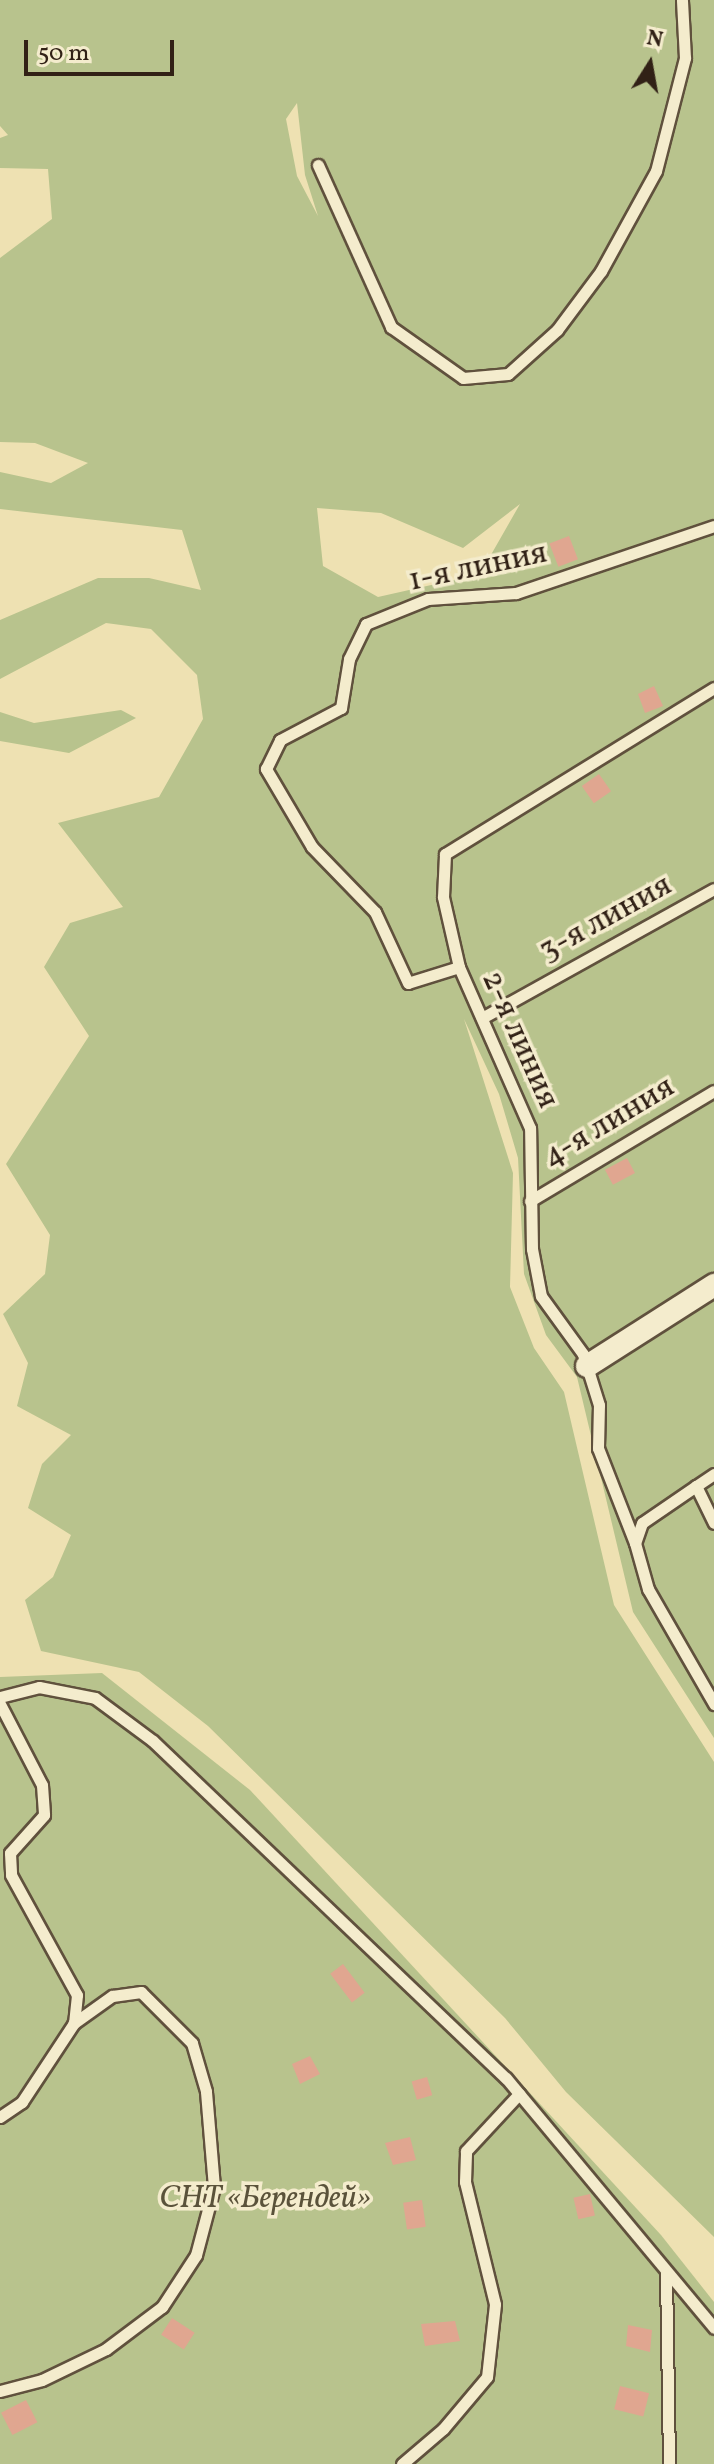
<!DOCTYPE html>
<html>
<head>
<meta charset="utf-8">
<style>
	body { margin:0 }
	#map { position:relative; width:714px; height:2464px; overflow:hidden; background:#eee1b2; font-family:Vollkorn,serif }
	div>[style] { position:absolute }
	.green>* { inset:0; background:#b8c38d }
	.building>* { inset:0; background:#e0a690; transform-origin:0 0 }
	.roads { filter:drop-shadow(2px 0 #60513d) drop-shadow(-2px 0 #60513d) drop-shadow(0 2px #60513d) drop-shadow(0 -2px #60513d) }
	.service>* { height:11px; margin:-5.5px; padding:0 5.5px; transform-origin:5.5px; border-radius:5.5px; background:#f4eccd }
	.minor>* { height:22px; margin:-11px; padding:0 11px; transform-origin:11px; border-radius:11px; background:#f4eccd }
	span { translate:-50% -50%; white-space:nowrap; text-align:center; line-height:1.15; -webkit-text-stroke:7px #f4eccd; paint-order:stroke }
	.street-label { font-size:32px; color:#312116 }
	.park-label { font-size:32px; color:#5a523a; font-style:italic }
	.north { position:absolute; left:610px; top:24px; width:80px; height:80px; -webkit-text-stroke:6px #f4eccd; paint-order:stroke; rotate:11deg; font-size:22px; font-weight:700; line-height:32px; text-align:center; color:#312116 }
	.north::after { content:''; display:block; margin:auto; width:28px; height:36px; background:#312116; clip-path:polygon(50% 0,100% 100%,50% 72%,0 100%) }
	.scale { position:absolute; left:24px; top:40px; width:150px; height:36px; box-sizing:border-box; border:4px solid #312116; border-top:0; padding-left:10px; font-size:24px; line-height:28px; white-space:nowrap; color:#312116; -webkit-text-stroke:6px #f4eccd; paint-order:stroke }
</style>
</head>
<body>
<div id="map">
	<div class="green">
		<div style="clip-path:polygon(evenodd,0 0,714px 0,714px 1738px,633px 1612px,577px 1377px,546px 1335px,524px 1274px,518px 1158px,499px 1094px,464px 1019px,513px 1173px,510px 1287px,534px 1348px,564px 1392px,614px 1605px,714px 1762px,714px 2237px,566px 2092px,505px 2018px,208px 1726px,139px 1672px,41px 1651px,25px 1600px,53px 1577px,71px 1535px,28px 1508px,42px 1464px,71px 1435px,17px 1406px,28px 1363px,3px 1314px,45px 1274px,50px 1235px,6px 1164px,89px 1036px,44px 967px,70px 923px,123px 907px,58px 823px,159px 797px,203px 719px,197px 675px,151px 629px,106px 623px,0 679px,0 620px,98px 578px,149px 578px,201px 590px,182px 530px,0 509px,0 472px,51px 483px,88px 463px,35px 443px,0 442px,0 258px,52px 219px,48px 169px,0 168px,0 138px,8px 135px,0 126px,0 0,297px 103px,305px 175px,318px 216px,297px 176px,286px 119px,297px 103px,0 0,520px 504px,480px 574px,378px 597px,323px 566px,317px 508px,381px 513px,463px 548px,520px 504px)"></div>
		<div style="clip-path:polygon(121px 710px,136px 718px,69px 753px,0 741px,0 712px,34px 723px)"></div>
		<div style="clip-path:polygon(102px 1673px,250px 1790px,661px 2235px,714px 2302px,714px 2464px,0 2464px,0 1677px)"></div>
	</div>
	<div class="building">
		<div style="left:569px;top:536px;width:25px;height:21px;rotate:69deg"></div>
		<div style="clip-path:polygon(654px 686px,663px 706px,645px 713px,638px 694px)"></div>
		<div style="left:599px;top:774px;width:21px;height:21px;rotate:55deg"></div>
		<div style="left:627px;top:1158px;width:17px;height:25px;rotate:62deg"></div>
		<div style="left:343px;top:1964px;width:36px;height:16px;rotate:53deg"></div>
		<div style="clip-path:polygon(310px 2056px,320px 2074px,300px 2084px,292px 2064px)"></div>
		<div style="left:427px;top:2077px;width:19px;height:16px;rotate:74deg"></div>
		<div style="clip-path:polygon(410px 2137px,416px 2160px,393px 2165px,385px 2143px)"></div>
		<div style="left:590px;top:2194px;width:22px;height:17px;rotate:77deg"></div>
		<div style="left:422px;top:2200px;width:27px;height:19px;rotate:82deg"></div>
		<div style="left:172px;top:2318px;width:27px;height:20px;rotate:33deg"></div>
		<div style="clip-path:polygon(455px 2321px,460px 2341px,425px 2346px,421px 2324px)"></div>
		<div style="clip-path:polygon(628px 2325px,652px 2330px,650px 2352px,626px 2346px)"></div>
		<div style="left:620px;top:2386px;width:30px;height:24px;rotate:14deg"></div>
		<div style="left:26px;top:2400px;width:25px;height:28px;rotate:63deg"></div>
	</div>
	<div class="roads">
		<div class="service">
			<div style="left:318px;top:165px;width:178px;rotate:65.7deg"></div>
			<div style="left:391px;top:327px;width:88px;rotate:35.3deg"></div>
			<div style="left:463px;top:378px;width:45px;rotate:-5.1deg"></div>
			<div style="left:508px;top:374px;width:66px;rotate:-41.9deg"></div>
			<div style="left:557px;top:330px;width:74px;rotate:-53.3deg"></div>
			<div style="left:601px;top:271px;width:114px;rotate:-61.2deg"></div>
			<div style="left:656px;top:171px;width:117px;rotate:-75.6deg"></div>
			<div style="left:685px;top:58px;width:58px;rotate:-93deg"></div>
			<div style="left:459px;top:967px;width:53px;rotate:162.6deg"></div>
			<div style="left:408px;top:983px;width:78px;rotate:-114.9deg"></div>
			<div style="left:375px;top:912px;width:91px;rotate:-134.1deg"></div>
			<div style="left:312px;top:847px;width:91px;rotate:-120.5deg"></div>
			<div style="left:266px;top:769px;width:32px;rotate:-64deg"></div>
			<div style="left:280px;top:740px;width:69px;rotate:-27.7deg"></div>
			<div style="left:341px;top:708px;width:50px;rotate:-80.7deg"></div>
			<div style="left:349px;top:659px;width:39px;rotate:-64deg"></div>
			<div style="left:366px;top:624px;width:67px;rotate:-22deg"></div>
			<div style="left:428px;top:599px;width:88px;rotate:-3.9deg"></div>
			<div style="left:516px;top:593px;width:209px;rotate:-18.7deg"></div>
			<div style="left:482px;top:1018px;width:265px;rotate:-29.1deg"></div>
			<div style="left:530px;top:1201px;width:214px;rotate:-30.9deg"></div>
			<div style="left:714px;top:1474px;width:22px;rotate:146deg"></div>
			<div style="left:696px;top:1486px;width:41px;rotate:64.1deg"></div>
			<div style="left:696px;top:1486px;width:65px;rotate:145.6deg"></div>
			<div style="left:642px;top:1523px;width:21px;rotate:109deg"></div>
			<div style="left:635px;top:1543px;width:48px;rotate:74.2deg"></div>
			<div style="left:648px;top:1589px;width:133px;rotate:60.1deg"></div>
			<div style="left:635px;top:1543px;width:102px;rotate:-111.3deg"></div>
			<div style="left:598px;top:1448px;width:43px;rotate:-88.7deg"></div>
			<div style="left:599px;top:1405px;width:53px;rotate:-107.4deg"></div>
			<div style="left:583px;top:1354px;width:72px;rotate:-125.9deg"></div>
			<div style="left:541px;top:1296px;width:48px;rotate:-100.8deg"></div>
			<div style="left:532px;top:1249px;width:121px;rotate:-90.9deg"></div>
			<div style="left:530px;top:1128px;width:176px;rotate:-113.8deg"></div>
			<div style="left:459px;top:967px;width:72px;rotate:-102.9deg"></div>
			<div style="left:443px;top:897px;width:43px;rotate:-87.3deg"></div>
			<div style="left:445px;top:854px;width:316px;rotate:-31.7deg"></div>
			<div style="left:0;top:1697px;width:40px;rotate:-14.4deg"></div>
			<div style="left:39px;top:1687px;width:57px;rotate:11.1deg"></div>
			<div style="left:95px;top:1698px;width:72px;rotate:36.6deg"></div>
			<div style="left:153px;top:1741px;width:488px;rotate:43.7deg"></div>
			<div style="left:506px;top:2078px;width:325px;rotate:50.2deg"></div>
			<div style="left:0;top:1704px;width:91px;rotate:62.6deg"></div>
			<div style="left:42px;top:1785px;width:30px;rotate:86deg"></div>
			<div style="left:44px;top:1815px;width:51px;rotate:131.8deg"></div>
			<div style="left:10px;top:1853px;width:22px;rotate:87deg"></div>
			<div style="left:11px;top:1875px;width:137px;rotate:61.2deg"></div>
			<div style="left:77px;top:1995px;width:28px;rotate:96deg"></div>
			<div style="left:74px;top:2023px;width:95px;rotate:123.4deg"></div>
			<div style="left:22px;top:2102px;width:27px;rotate:146deg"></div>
			<div style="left:666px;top:2272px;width:192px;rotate:89.1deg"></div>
			<div style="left:0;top:2391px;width:43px;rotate:-14.7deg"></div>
			<div style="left:42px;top:2380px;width:71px;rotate:-25.8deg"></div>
			<div style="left:106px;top:2349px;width:70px;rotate:-36.9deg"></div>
			<div style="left:162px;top:2307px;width:62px;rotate:-56.8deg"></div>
			<div style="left:196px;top:2255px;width:70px;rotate:-75.2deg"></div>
			<div style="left:214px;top:2187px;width:96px;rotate:-94.8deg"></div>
			<div style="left:206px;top:2091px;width:50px;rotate:-106.3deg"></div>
			<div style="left:192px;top:2043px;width:72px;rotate:-135deg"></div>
			<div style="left:141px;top:1992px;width:29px;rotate:172deg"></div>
			<div style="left:112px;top:1996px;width:47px;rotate:144.6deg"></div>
			<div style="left:402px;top:2464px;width:54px;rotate:-40.5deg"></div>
			<div style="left:443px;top:2429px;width:68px;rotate:-49.8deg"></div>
			<div style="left:487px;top:2377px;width:73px;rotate:-83.7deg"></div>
			<div style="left:495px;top:2304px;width:126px;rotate:-103.8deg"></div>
			<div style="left:465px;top:2182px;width:31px;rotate:-88deg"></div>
			<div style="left:466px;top:2151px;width:78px;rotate:-47.1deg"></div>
		</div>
		<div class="minor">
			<div style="left:587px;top:1366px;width:151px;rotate:-32.5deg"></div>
		</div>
	</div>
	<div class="street-label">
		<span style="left:478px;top:568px;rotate:-12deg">1-я линия</span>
		<span style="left:606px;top:919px;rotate:-29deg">3-я линия</span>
		<span style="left:519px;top:1040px;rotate:66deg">2-я линия</span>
		<span style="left:609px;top:1123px;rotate:-31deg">4-я линия</span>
	</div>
	<div class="park-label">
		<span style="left:265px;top:2199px">СНТ «Берендей»</span>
	</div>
	<div class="north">N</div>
	<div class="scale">50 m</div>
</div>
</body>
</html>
